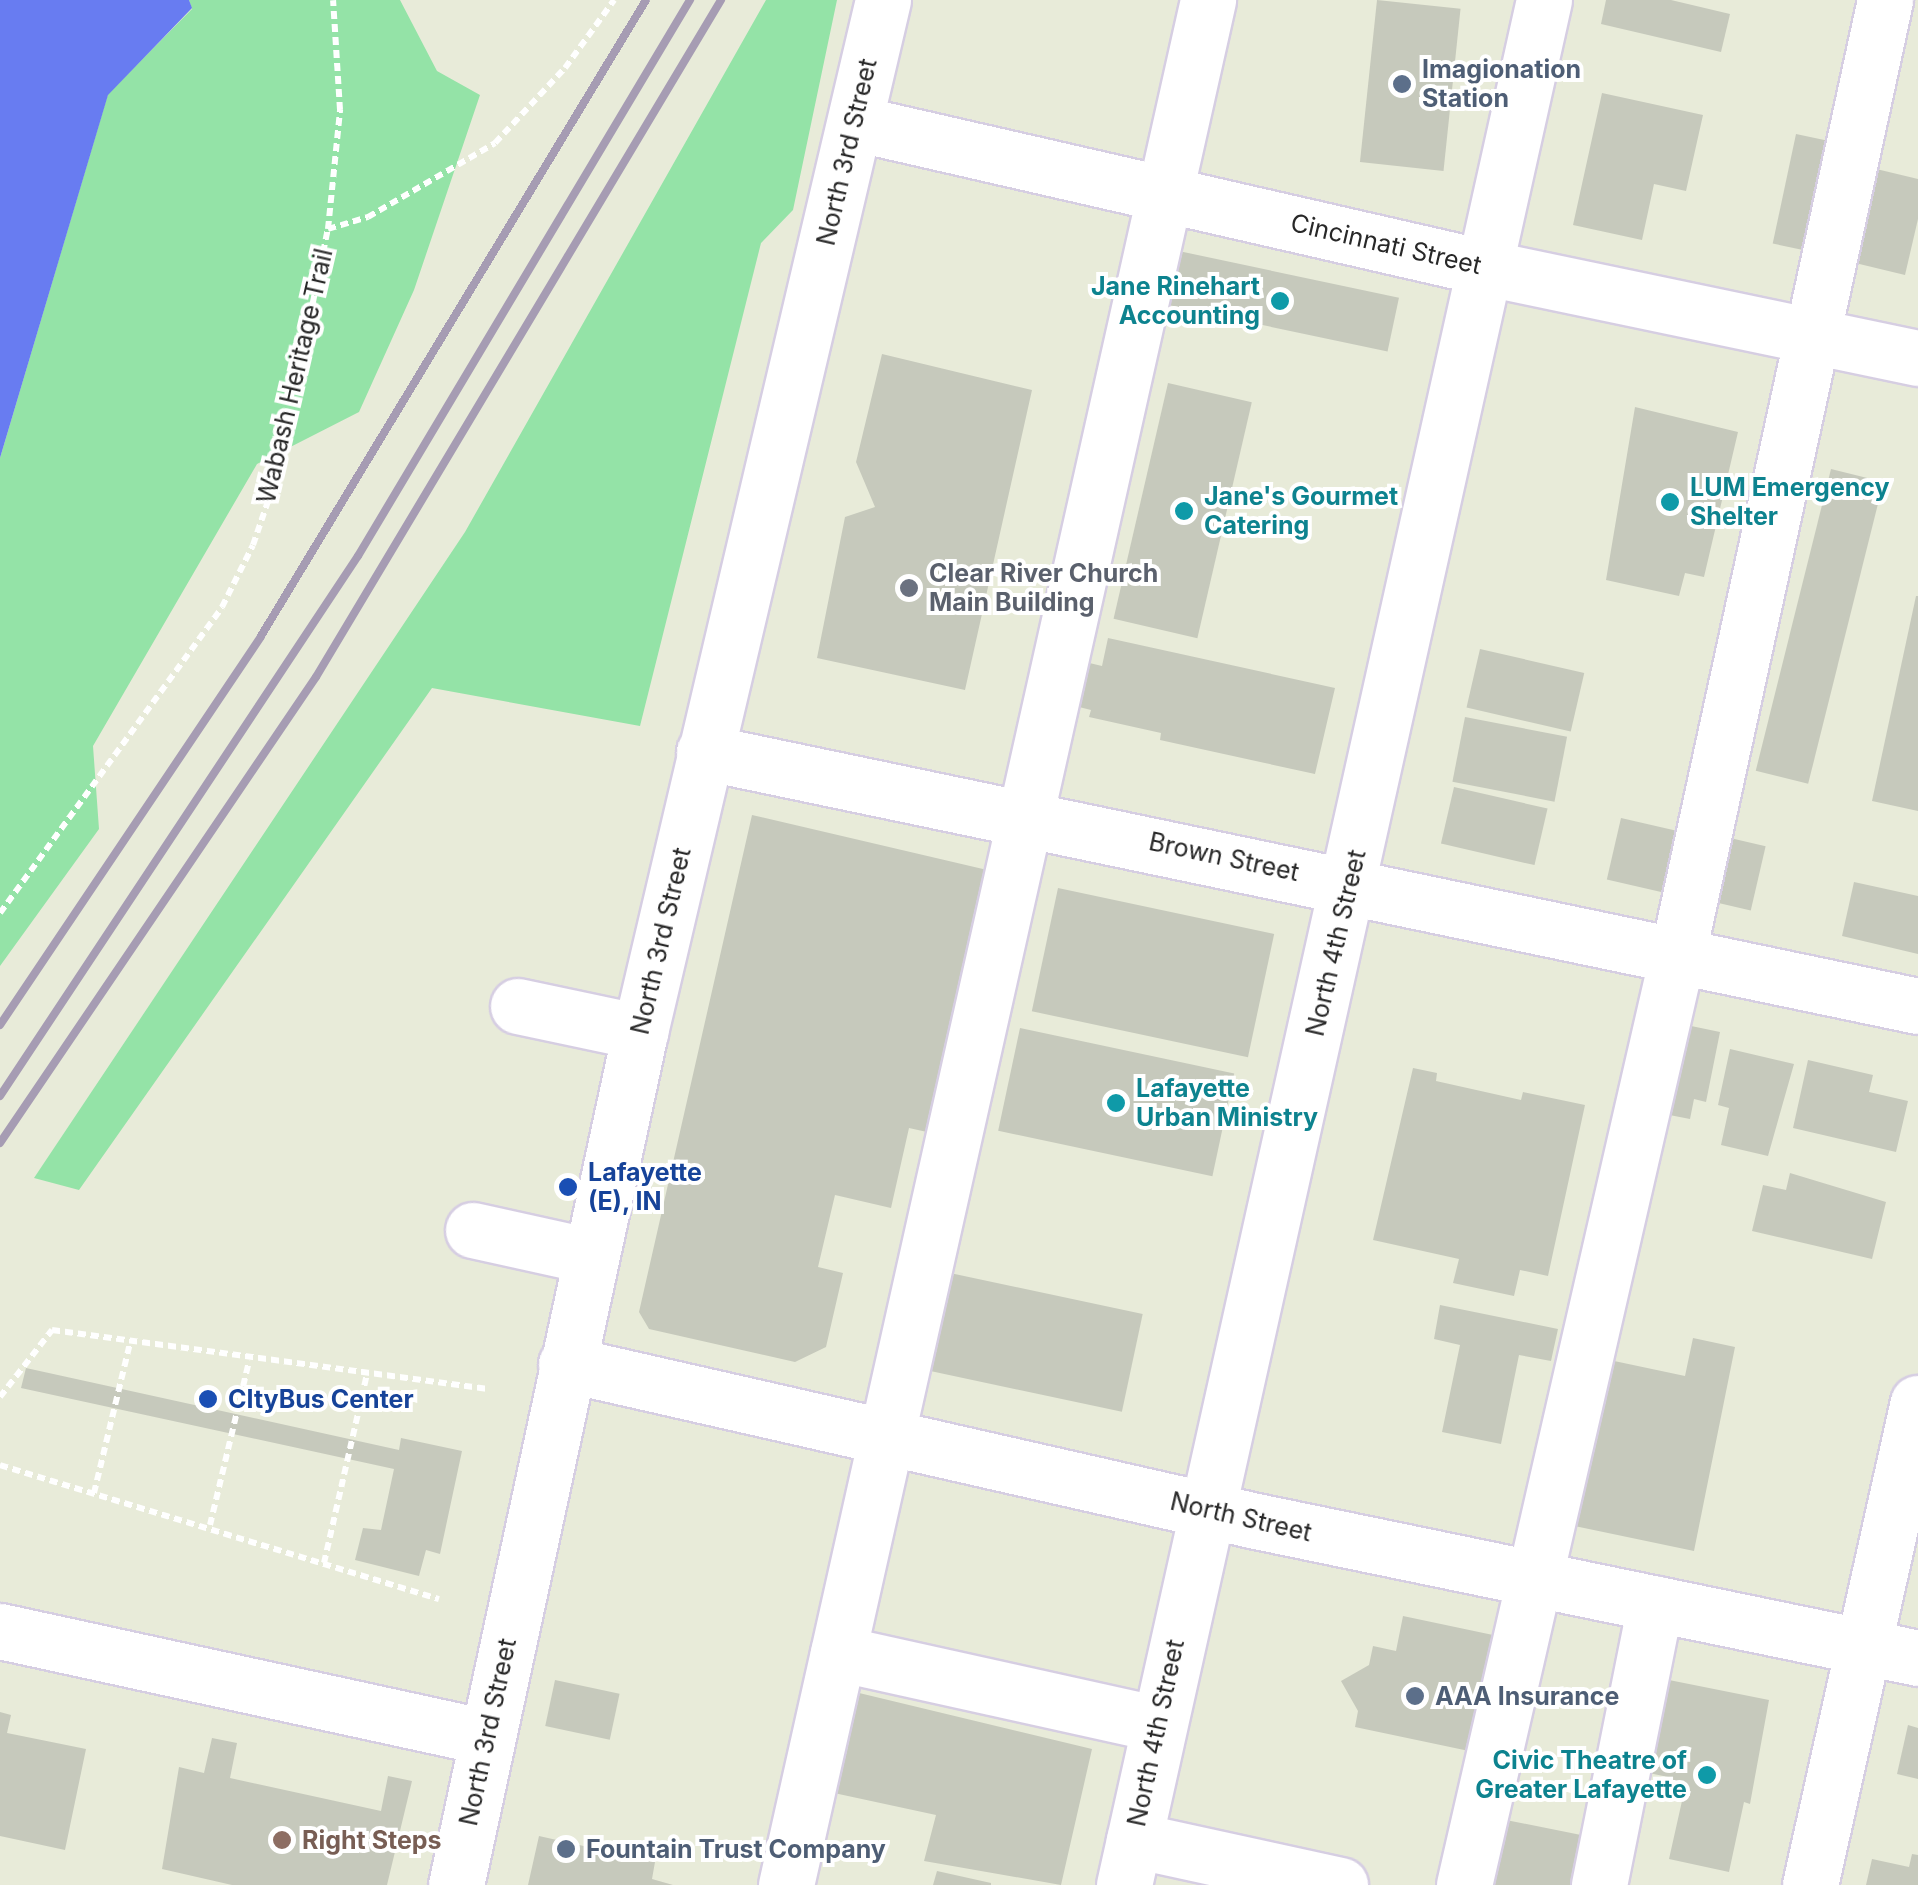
<!DOCTYPE html>
<html>
<head>
<meta charset="utf-8">
<style>
	body { margin:0 }
	#map { position:relative; width:1918px; height:1885px; overflow:hidden; background:#e8ebd9; font-family:Inter,sans-serif }
	div>[style] { position:absolute }
	.green>* { inset:0; background:#94e3a7 }
	.water>* { inset:0; background:#687cf1 }
	.building>* { inset:0; background:#c6c9bc; transform-origin:0 0 }
	.path>* { height:6px; margin-top:-3px; transform-origin:0; background:repeating-linear-gradient(90deg,#fff 0 8px,transparent 0 13px) }
	.roads { filter:drop-shadow(2px 0 #d6cee2) drop-shadow(-2px 0 #d6cee2) drop-shadow(0 2px #d6cee2) drop-shadow(0 -2px #d6cee2) }
	.minor>* { height:55px; margin:-27.5px; padding:0 27.5px; transform-origin:27.5px; border-radius:27.5px; background:#fff }
	.rail>* { height:8px; margin:-4px; padding:0 4px; transform-origin:4px; border-radius:4px; background:#a69cb3 }
	.dots>* { width:28px; height:28px; translate:-50% -50%; box-sizing:border-box; border:5px solid #fff; border-radius:50% }
	span { translate:-50% -50%; white-space:nowrap; text-align:center; line-height:1.15; -webkit-text-stroke:8px #fff; paint-order:stroke }
	.service-label { font-size:25px; color:#4e5e75; font-weight:700 }
	.left { translate:0 -50%; text-align:left }
	.street-label { font-size:25px; color:#282828 }
	.culture-label { font-size:25px; color:#0d838f; font-weight:700 }
	.right { translate:-100% -50%; text-align:right }
	.worship-label { font-size:25px; color:#5b616d; font-weight:700 }
	.transit-label { font-size:25px; color:#164399; font-weight:700 }
	.education-label { font-size:25px; color:#785e54; font-weight:700 }
</style>
</head>
<body>
<div id="map">
	<div class="green">
		<div style="clip-path:polygon(189px 0,400px 0,437px 71px,480px 95px,414px 290px,359px 412px,257px 464px,93px 746px,99px 829px,0 966px,0 458px,108px 94px,192px 9px)"></div>
		<div style="clip-path:polygon(766px 0,837px 0,793px 210px,761px 243px,640px 726px,432px 688px,79px 1190px,34px 1178px,465px 532px)"></div>
	</div>
	<div class="water">
		<div style="clip-path:polygon(0 0,189px 0,192px 8px,108px 95px,0 458px)"></div>
	</div>
	<div class="building">
		<div style="left:1377px;top:0;width:84px;height:163px;rotate:6deg"></div>
		<div style="clip-path:polygon(1606px 0,1671px 0,1730px 14px,1721px 52px,1601px 24px)"></div>
		<div style="clip-path:polygon(1602px 93px,1703px 115px,1686px 191px,1654px 184px,1642px 240px,1573px 225px)"></div>
		<div style="left:1796px;top:134px;width:47px;height:112px;rotate:12deg"></div>
		<div style="clip-path:polygon(1868px 167px,1918px 179px,1918px 219px,1905px 275px,1847px 261px)"></div>
		<div style="left:1174px;top:250px;width:230px;height:55px;rotate:12deg"></div>
		<div style="clip-path:polygon(882px 354px,1032px 390px,965px 690px,817px 658px,845px 517px,875px 507px,856px 462px)"></div>
		<div style="left:1168px;top:383px;width:86px;height:242px;rotate:13deg"></div>
		<div style="clip-path:polygon(1635px 407px,1738px 432px,1704px 577px,1685px 573px,1679px 596px,1606px 580px)"></div>
		<div style="left:1831px;top:469px;width:54px;height:311px;rotate:14deg"></div>
		<div style="clip-path:polygon(1916px 596px,1918px 596px,1918px 811px,1872px 801px)"></div>
		<div style="clip-path:polygon(1108px 638px,1335px 688px,1315px 774px,1160px 740px,1161px 733px,1089px 717px,1091px 710px,1071px 705px,1081px 661px,1102px 666px)"></div>
		<div style="left:1480px;top:649px;width:107px;height:60px;rotate:13deg"></div>
		<div style="left:1465px;top:717px;width:104px;height:66px;rotate:11deg"></div>
		<div style="left:1454px;top:787px;width:96px;height:58px;rotate:13deg"></div>
		<div style="clip-path:polygon(752px 815px,1000px 873px,945px 1136px,909px 1128px,891px 1208px,835px 1195px,818px 1267px,843px 1273px,826px 1347px,795px 1362px,649px 1329px,639px 1312px)"></div>
		<div style="left:1621px;top:818px;width:68px;height:63px;rotate:13deg"></div>
		<div style="left:1713px;top:834px;width:54px;height:66px;rotate:13deg"></div>
		<div style="clip-path:polygon(1854px 882px,1918px 896px,1918px 954px,1842px 936px)"></div>
		<div style="left:1058px;top:888px;width:221px;height:126px;rotate:12deg"></div>
		<div style="clip-path:polygon(1672px 1022px,1720px 1032px,1706px 1102px,1694px 1099px,1690px 1119px,1654px 1112px)"></div>
		<div style="left:1020px;top:1028px;width:219px;height:105px;rotate:12deg"></div>
		<div style="clip-path:polygon(1730px 1049px,1794px 1064px,1768px 1156px,1721px 1145px,1729px 1108px,1718px 1105px)"></div>
		<div style="clip-path:polygon(1808px 1060px,1873px 1075px,1869px 1092px,1908px 1101px,1896px 1152px,1793px 1128px)"></div>
		<div style="clip-path:polygon(1413px 1068px,1437px 1073px,1436px 1081px,1521px 1100px,1523px 1092px,1585px 1105px,1548px 1276px,1520px 1270px,1514px 1296px,1453px 1283px,1459px 1259px,1373px 1240px)"></div>
		<div style="clip-path:polygon(1790px 1173px,1886px 1202px,1872px 1259px,1752px 1231px,1763px 1185px,1786px 1190px)"></div>
		<div style="left:950px;top:1273px;width:197px;height:100px;rotate:12deg"></div>
		<div style="clip-path:polygon(1440px 1305px,1558px 1329px,1551px 1361px,1519px 1355px,1501px 1444px,1442px 1432px,1460px 1345px,1434px 1339px)"></div>
		<div style="clip-path:polygon(1693px 1338px,1735px 1347px,1694px 1551px,1565px 1524px,1600px 1358px,1685px 1376px)"></div>
		<div style="clip-path:polygon(26px 1368px,399px 1450px,401px 1438px,462px 1451px,440px 1554px,426px 1550px,419px 1576px,355px 1560px,363px 1528px,381px 1530px,394px 1469px,21px 1388px)"></div>
		<div style="clip-path:polygon(1403px 1616px,1493px 1635px,1469px 1751px,1355px 1727px,1358px 1711px,1341px 1681px,1369px 1665px,1373px 1646px,1396px 1651px)"></div>
		<div style="clip-path:polygon(1664px 1679px,1769px 1700px,1750px 1804px,1744px 1802px,1729px 1872px,1669px 1859px,1684px 1792px,1670px 1789px,1673px 1778px,1644px 1772px)"></div>
		<div style="left:555px;top:1680px;width:66px;height:47px;rotate:12deg"></div>
		<div style="clip-path:polygon(855px 1692px,1092px 1749px,1061px 1885px,924px 1861px,936px 1815px,834px 1793px)"></div>
		<div style="clip-path:polygon(0 1712px,11px 1715px,7px 1733px,86px 1749px,65px 1850px,0 1836px)"></div>
		<div style="clip-path:polygon(1908px 1725px,1918px 1728px,1918px 1779px,1897px 1774px)"></div>
		<div style="clip-path:polygon(212px 1738px,237px 1743px,230px 1778px,381px 1811px,388px 1776px,412px 1781px,387px 1885px,232px 1885px,162px 1869px,179px 1767px,204px 1773px)"></div>
		<div style="clip-path:polygon(1501px 1819px,1591px 1837px,1583px 1885px,1488px 1885px)"></div>
		<div style="clip-path:polygon(539px 1836px,655px 1862px,652px 1879px,673px 1885px,528px 1885px)"></div>
		<div style="clip-path:polygon(1912px 1854px,1918px 1855px,1918px 1885px,1866px 1885px,1872px 1859px,1909px 1867px)"></div>
		<div style="clip-path:polygon(937px 1871px,991px 1883px,991px 1885px,933px 1885px)"></div>
	</div>
	<div class="path">
		<div style="left:328px;top:229px;width:42px;rotate:-16.7deg"></div>
		<div style="left:368px;top:217px;width:147px;rotate:-30.2deg"></div>
		<div style="left:495px;top:143px;width:103px;rotate:-47deg"></div>
		<div style="left:565px;top:68px;width:84px;rotate:-54.2deg"></div>
		<div style="left:0;top:913px;width:378px;rotate:-54deg"></div>
		<div style="left:222px;top:607px;width:69px;rotate:-63.4deg"></div>
		<div style="left:253px;top:545px;width:80px;rotate:-71.1deg"></div>
		<div style="left:279px;top:469px;width:245px;rotate:-78.5deg"></div>
		<div style="left:328px;top:229px;width:120px;rotate:-84.2deg"></div>
		<div style="left:340px;top:110px;width:110px;rotate:-93.6deg"></div>
		<div style="left:0;top:1397px;width:85px;rotate:-52.2deg"></div>
		<div style="left:52px;top:1330px;width:440px;rotate:7.7deg"></div>
		<div style="left:0;top:1465px;width:459px;rotate:17deg"></div>
		<div style="left:94px;top:1493px;width:154px;rotate:-76.5deg"></div>
		<div style="left:210px;top:1525px;width:169px;rotate:-76.6deg"></div>
		<div style="left:324px;top:1563px;width:194px;rotate:-77.2deg"></div>
	</div>
	<div class="roads">
		<div class="minor">
			<div style="left:855px;top:123px;width:648px;rotate:12.92deg"></div>
			<div style="left:1487px;top:268px;width:440px;rotate:11.8deg"></div>
			<div style="left:704px;top:752px;width:1240px;rotate:11.82deg"></div>
			<div style="left:518px;top:1006px;width:125px;rotate:12deg"></div>
			<div style="left:473px;top:1230px;width:120px;rotate:12.5deg"></div>
			<div style="left:566px;top:1364px;width:708px;rotate:12.82deg"></div>
			<div style="left:1256px;top:1521px;width:676px;rotate:11.69deg"></div>
			<div style="left:0;top:1631px;width:497px;rotate:12.3deg"></div>
			<div style="left:838px;top:1653px;width:328px;rotate:12.5deg"></div>
			<div style="left:1134px;top:1840px;width:211px;rotate:12.3deg"></div>
			<div style="left:456px;top:1885px;width:873px;rotate:-77.83deg"></div>
			<div style="left:640px;top:1032px;width:1060px;rotate:-76.75deg"></div>
			<div style="left:786px;top:1885px;width:1932px;rotate:-77.38deg"></div>
			<div style="left:1124px;top:1885px;width:1931px;rotate:-77.44deg"></div>
			<div style="left:1464px;top:1885px;width:957px;rotate:-77.08deg"></div>
			<div style="left:1678px;top:952px;width:974px;rotate:-77.73deg"></div>
			<div style="left:1599px;top:1885px;width:287px;rotate:-78.7deg"></div>
			<div style="left:1810px;top:1885px;width:494px;rotate:-77.4deg"></div>
		</div>
	</div>
	<div class="rail">
		<div style="left:0;top:1025px;width:468px;rotate:-56.1deg"></div>
		<div style="left:261px;top:636px;width:743px;rotate:-58.81deg"></div>
		<div style="left:0;top:1096px;width:648px;rotate:-56.46deg"></div>
		<div style="left:358px;top:556px;width:648px;rotate:-59.16deg"></div>
		<div style="left:0;top:1143px;width:563px;rotate:-55.86deg"></div>
		<div style="left:316px;top:677px;width:789px;rotate:-59.11deg"></div>
	</div>
	<div class="dots">
		<div style="left:1402px;top:84px;background:#5c6f8a"></div>
		<div style="left:1280px;top:301px;background:#0f9aa8"></div>
		<div style="left:1670px;top:502px;background:#0f9aa8"></div>
		<div style="left:1184px;top:511px;background:#0f9aa8"></div>
		<div style="left:909px;top:588px;background:#6b7280"></div>
		<div style="left:1116px;top:1103px;background:#0f9aa8"></div>
		<div style="left:568px;top:1187px;background:#1a4fb4"></div>
		<div style="left:208px;top:1399px;background:#1a4fb4"></div>
		<div style="left:1415px;top:1696px;background:#5c6f8a"></div>
		<div style="left:1707px;top:1775px;background:#0f9aa8"></div>
		<div style="left:282px;top:1840px;background:#8d6e63"></div>
		<div style="left:566px;top:1849px;background:#5c6f8a"></div>
	</div>
	<div class="service-label">
		<span class="left" style="left:1422px;top:84px">Imagionation<br>Station</span>
		<span class="left" style="left:1435px;top:1696px">AAA Insurance</span>
		<span class="left" style="left:586px;top:1849px">Fountain Trust Company</span>
	</div>
	<div class="street-label">
		<span style="left:847px;top:152px;rotate:-77deg">North 3rd Street</span>
		<span style="left:1386px;top:244px;rotate:13deg">Cincinnati Street</span>
		<span style="left:295px;top:376px;rotate:-77deg">Wabash Heritage Trail</span>
		<span style="left:1224px;top:857px;rotate:12deg">Brown Street</span>
		<span style="left:661px;top:941px;rotate:-77deg">North 3rd Street</span>
		<span style="left:1336px;top:943px;rotate:-77deg">North 4th Street</span>
		<span style="left:1241px;top:1517px;rotate:13deg">North Street</span>
		<span style="left:488px;top:1732px;rotate:-78deg">North 3rd Street</span>
		<span style="left:1156px;top:1733px;rotate:-78deg">North 4th Street</span>
	</div>
	<div class="culture-label">
		<span class="right" style="left:1260px;top:301px">Jane Rinehart<br>Accounting</span>
		<span class="left" style="left:1690px;top:502px">LUM Emergency<br>Shelter</span>
		<span class="left" style="left:1204px;top:511px">Jane's Gourmet<br>Catering</span>
		<span class="left" style="left:1136px;top:1103px">Lafayette<br>Urban Ministry</span>
		<span class="right" style="left:1687px;top:1775px">Civic Theatre of<br>Greater Lafayette</span>
	</div>
	<div class="worship-label">
		<span class="left" style="left:929px;top:588px">Clear River Church<br>Main Building</span>
	</div>
	<div class="transit-label">
		<span class="left" style="left:588px;top:1187px">Lafayette<br>(E), IN</span>
		<span class="left" style="left:228px;top:1399px">CItyBus Center</span>
	</div>
	<div class="education-label">
		<span class="left" style="left:302px;top:1840px">Right Steps</span>
	</div>
</div>
</body>
</html>
